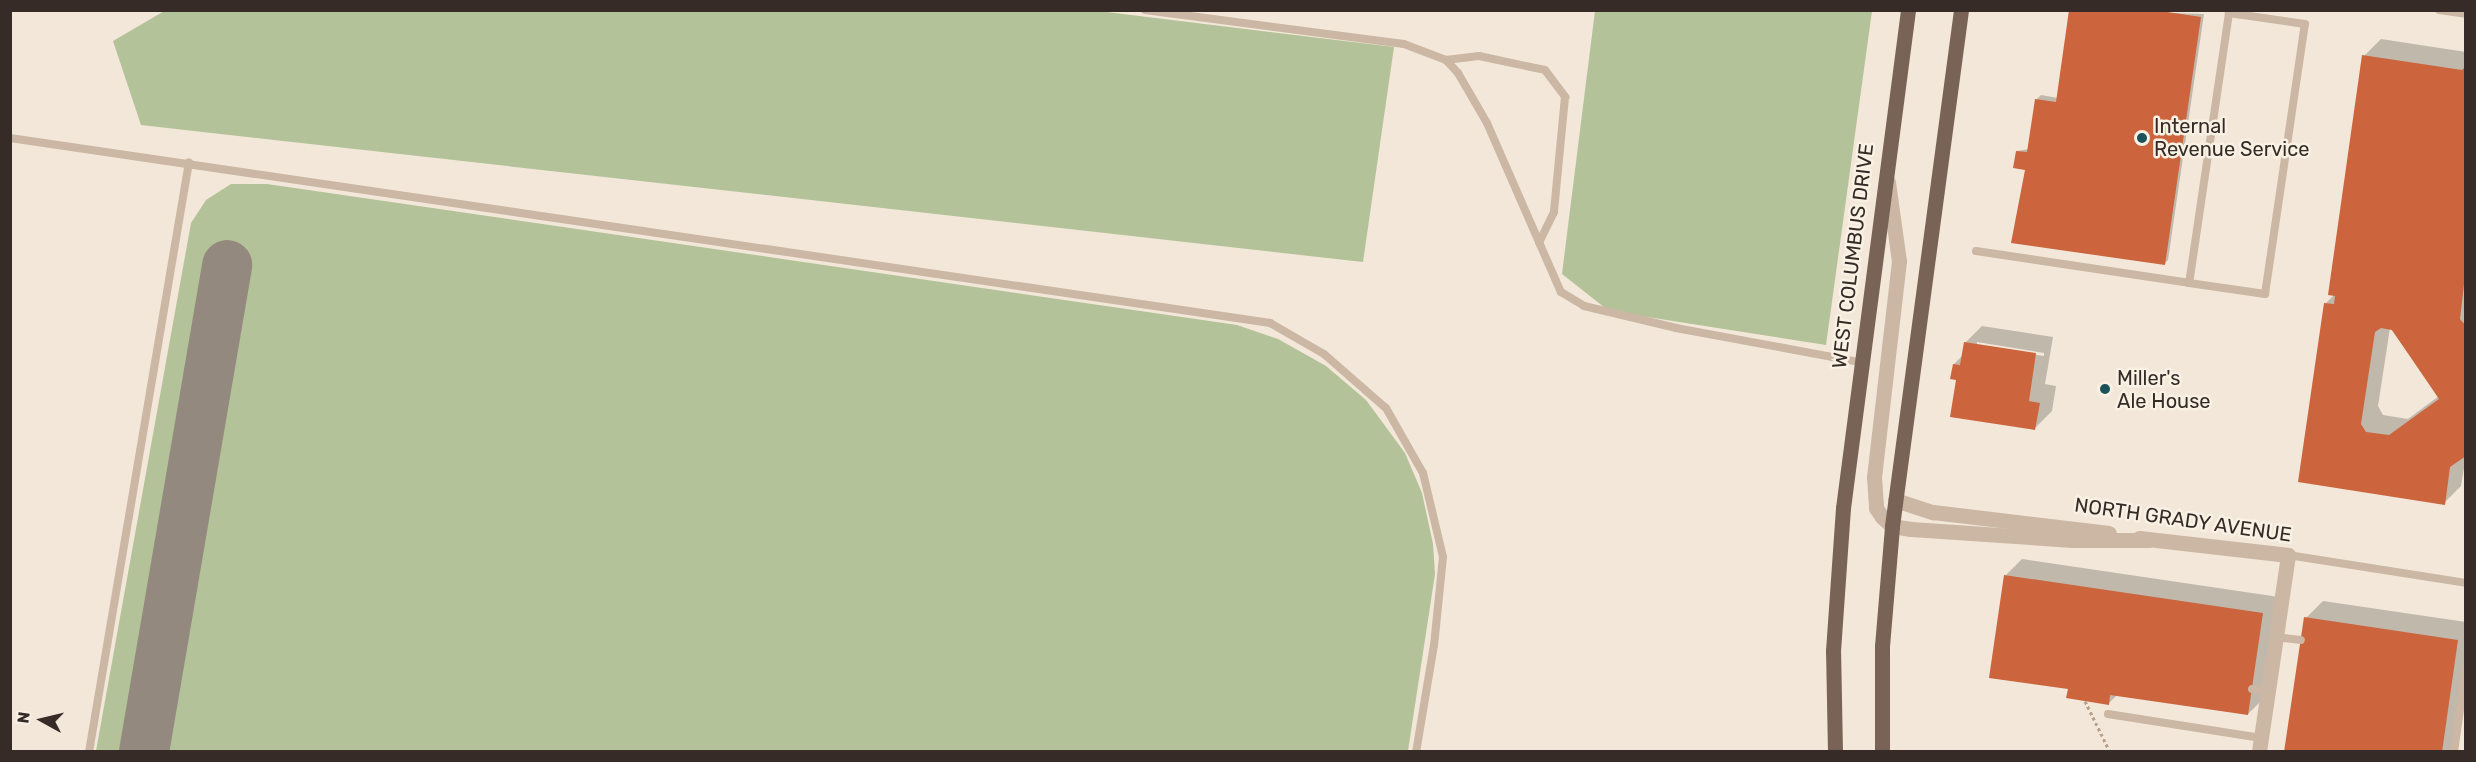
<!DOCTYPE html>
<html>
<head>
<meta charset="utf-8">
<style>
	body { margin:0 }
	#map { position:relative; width:2476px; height:762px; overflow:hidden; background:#f2e7d8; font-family:Rubik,sans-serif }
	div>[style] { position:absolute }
	.green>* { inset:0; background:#b3c298 }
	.shadow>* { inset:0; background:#0003 }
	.taxiway>* { height:50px; margin:-25px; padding:0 25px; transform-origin:25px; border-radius:25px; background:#94897f }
	.building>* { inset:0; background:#cc643d }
	.path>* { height:3px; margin-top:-1.5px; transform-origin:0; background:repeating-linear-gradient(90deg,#b7a18e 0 3px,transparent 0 6px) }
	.lane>* { height:8px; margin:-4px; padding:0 4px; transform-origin:4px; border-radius:4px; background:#cbb7a4 }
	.street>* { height:15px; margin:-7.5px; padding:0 7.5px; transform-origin:7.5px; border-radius:7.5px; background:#cbb7a4 }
	.primary>* { height:15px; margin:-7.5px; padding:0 7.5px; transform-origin:7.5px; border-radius:7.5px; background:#796356 }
	.dots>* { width:16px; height:16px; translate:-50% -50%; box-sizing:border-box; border:3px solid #faf1e5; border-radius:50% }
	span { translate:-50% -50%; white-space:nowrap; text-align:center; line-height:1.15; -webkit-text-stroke:5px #faf1e5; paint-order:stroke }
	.poi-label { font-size:20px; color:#362b26 }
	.left { translate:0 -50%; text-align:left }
	.street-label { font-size:20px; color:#362b26 }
	.frame { position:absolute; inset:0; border:12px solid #362b26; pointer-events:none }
	.north { position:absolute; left:12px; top:690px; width:60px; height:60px; -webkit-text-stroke:4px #faf1e5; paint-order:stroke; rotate:278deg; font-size:16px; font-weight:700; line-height:24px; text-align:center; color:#362b26 }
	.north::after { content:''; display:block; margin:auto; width:21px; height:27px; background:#362b26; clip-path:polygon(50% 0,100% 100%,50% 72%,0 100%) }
</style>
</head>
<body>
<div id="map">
	<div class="green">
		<div style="clip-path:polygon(166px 10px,1090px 10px,1394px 47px,1363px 262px,141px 125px,113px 41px)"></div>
		<div style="clip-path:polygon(1595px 11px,1872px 11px,1826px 345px,1609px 311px,1562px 274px)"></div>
		<div style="clip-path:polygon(231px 184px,267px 184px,1237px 325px,1278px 339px,1326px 366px,1366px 400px,1405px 453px,1422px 493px,1433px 544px,1435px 574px,1408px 751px,161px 751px,245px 264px,212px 258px,127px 751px,96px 751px,191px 223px,206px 200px)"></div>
	</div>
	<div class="shadow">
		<div style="clip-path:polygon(2071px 10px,2204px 14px,2168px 260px,2164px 264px,2027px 168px,2017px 151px,2029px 149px,2037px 99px,2041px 95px,2058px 98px)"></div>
		<div style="clip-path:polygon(evenodd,2381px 39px,2466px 52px,2466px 456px,2461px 486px,2444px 503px,2299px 481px,2326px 303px,2335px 294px,2364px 56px,2381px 39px,2390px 328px,2439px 396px,2408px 419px,2383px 415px,2378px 406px,2390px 328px)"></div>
		<div style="clip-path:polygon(evenodd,1982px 326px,2053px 337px,2045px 384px,2056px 386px,2052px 411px,2035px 428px,1958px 379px,1954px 364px,1963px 355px,1965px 343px,1982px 326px,1977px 342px,2044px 353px,2044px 356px,1977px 346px,1977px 342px)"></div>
		<div style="clip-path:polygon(2022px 559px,2279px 597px,2265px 697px,2248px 714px,2117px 695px,2109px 703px,2070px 688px,2005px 576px)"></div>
		<div style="clip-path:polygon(2323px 601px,2466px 622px,2466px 683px,2456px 752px,2286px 752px,2306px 618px)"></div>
	</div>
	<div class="taxiway">
		<div style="left:144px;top:752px;width:494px;rotate:-80.3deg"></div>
	</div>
	<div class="building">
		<div style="clip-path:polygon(2069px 10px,2154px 10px,2201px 17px,2165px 265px,2011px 243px,2025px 170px,2013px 168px,2016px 151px,2027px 152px,2035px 99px,2056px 102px)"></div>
		<div style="clip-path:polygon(evenodd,2362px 55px,2462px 70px,2466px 66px,2466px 267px,2460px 319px,2466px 326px,2466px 456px,2450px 467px,2445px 505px,2298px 482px,2324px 303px,2334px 304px,2335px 296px,2328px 295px,2362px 55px,2381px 328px,2392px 330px,2439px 399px,2389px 435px,2366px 432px,2361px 424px,2375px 332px,2381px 328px)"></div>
		<div style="clip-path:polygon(1964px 342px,2036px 353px,2029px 401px,2040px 403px,2035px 430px,1950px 417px,1956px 380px,1950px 379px,1953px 364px,1960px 365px)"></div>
		<div style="clip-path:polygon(2004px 575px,2263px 613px,2248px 715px,2110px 695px,2109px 705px,2066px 698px,2068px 689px,1989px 678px)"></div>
		<div style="clip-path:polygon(2304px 617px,2458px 640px,2442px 752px,2284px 752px)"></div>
	</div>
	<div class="path">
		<div style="left:2085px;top:701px;width:57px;rotate:63.9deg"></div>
	</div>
	<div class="lane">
		<div style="left:1145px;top:10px;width:261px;rotate:7.5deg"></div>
		<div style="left:1404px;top:44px;width:45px;rotate:20.9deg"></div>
		<div style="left:1446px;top:60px;width:18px;rotate:47deg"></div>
		<div style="left:1458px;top:73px;width:58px;rotate:59.9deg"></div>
		<div style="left:1487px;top:123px;width:184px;rotate:66.4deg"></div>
		<div style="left:1561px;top:292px;width:27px;rotate:31deg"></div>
		<div style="left:1584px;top:306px;width:95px;rotate:13.4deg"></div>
		<div style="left:1676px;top:328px;width:187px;rotate:10.5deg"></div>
		<div style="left:2439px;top:10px;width:27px;rotate:8deg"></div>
		<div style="left:1446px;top:60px;width:33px;rotate:-7deg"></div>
		<div style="left:1479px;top:56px;width:67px;rotate:12deg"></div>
		<div style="left:1545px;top:70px;width:34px;rotate:53deg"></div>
		<div style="left:1565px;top:97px;width:116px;rotate:95.5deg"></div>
		<div style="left:1554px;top:212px;width:34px;rotate:116deg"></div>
		<div style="left:10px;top:138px;width:1274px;rotate:8.35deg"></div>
		<div style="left:1270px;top:323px;width:62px;rotate:29.9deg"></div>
		<div style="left:1324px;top:354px;width:82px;rotate:41.1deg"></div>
		<div style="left:1386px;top:408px;width:75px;rotate:60.4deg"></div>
		<div style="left:1423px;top:473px;width:86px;rotate:76.6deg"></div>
		<div style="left:1443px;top:557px;width:88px;rotate:95.8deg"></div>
		<div style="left:1434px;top:645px;width:109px;rotate:99.5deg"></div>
		<div style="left:1976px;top:251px;width:215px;rotate:8.5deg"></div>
		<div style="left:2189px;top:283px;width:77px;rotate:8.2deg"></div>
		<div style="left:2265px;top:294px;width:273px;rotate:-81.6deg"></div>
		<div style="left:2305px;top:24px;width:77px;rotate:-171.8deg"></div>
		<div style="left:2229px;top:13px;width:273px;rotate:98.4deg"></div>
		<div style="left:2288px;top:555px;width:180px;rotate:8.9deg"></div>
		<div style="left:2276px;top:637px;width:25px;rotate:7deg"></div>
		<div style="left:2252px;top:689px;width:16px;rotate:7deg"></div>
		<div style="left:2108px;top:714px;width:155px;rotate:8.9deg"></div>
		<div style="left:89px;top:752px;width:598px;rotate:-80.38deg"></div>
		<div style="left:2454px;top:752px;width:85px;rotate:-81.9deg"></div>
	</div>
	<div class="street">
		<div style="left:1888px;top:182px;width:80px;rotate:82.1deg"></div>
		<div style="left:1899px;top:261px;width:217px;rotate:96.6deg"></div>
		<div style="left:1874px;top:477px;width:31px;rotate:86deg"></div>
		<div style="left:1876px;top:508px;width:11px;rotate:56deg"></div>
		<div style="left:1882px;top:517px;width:13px;rotate:42deg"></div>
		<div style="left:1892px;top:526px;width:19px;rotate:9deg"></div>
		<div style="left:1911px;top:529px;width:161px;rotate:3.9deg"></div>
		<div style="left:2072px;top:540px;width:77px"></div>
		<div style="left:1895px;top:500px;width:40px;rotate:18deg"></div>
		<div style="left:1933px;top:512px;width:177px;rotate:6.8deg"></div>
		<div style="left:2139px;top:538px;width:150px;rotate:6.5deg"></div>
		<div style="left:2288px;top:555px;width:199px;rotate:98.4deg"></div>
	</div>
	<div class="primary">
		<div style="left:1835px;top:752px;width:101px;rotate:-91.1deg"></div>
		<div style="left:1833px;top:651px;width:143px;rotate:-86deg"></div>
		<div style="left:1843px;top:508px;width:502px;rotate:-82.56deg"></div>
		<div style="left:1882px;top:752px;width:106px;rotate:-90deg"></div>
		<div style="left:1882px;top:646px;width:120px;rotate:-85.2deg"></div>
		<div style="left:1892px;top:526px;width:521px;rotate:-82.38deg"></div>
	</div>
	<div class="dots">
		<div style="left:2142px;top:138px;background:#1a5359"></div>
		<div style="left:2105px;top:389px;background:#1a5359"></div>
	</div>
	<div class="poi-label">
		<span class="left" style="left:2154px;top:138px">Internal<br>Revenue Service</span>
		<span class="left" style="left:2117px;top:390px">Miller's<br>Ale House</span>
	</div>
	<div class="street-label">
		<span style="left:1853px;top:256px;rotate:-83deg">WEST COLUMBUS DRIVE</span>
		<span style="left:2183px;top:520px;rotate:8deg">NORTH GRADY AVENUE</span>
	</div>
	<div class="frame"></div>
	<div class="north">N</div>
</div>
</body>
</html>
